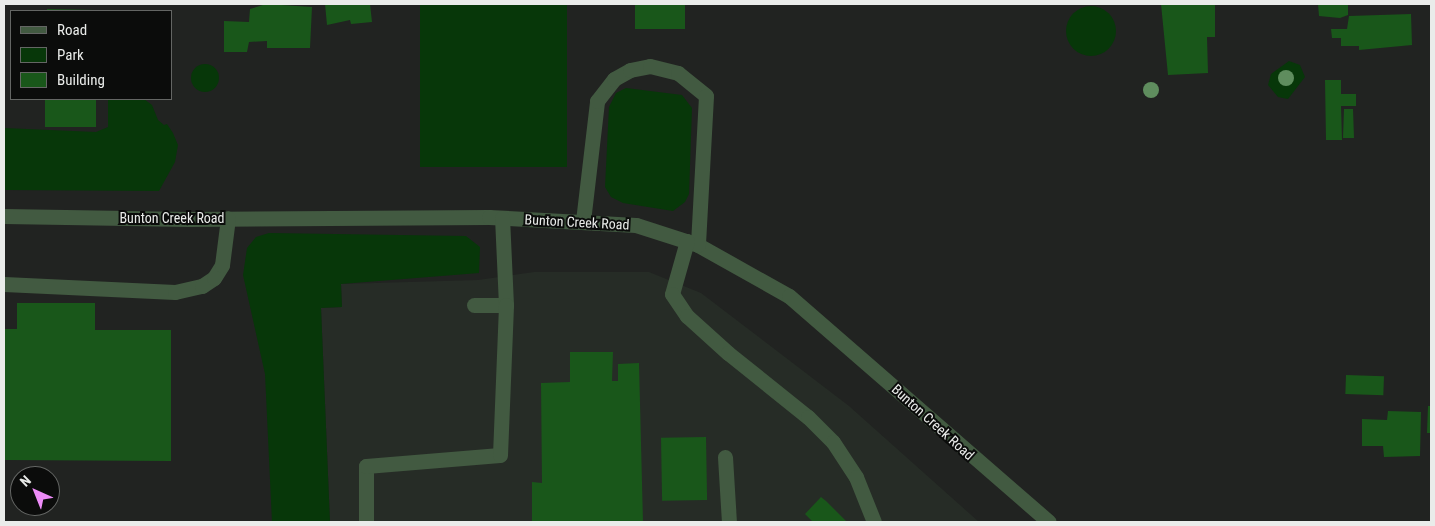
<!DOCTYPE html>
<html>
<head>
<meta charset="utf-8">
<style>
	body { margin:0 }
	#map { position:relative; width:1435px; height:526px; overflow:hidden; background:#212321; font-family:"Roboto Condensed",sans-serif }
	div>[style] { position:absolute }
	.built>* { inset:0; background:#262c26 }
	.green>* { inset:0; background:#073709; transform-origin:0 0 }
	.round { border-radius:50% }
	.building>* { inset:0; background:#19571a; transform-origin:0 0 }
	.minor>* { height:15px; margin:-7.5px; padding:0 7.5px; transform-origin:7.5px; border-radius:7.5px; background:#425a41 }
	.trees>* { width:16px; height:16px; margin:-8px; border-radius:50%; background:#5f8d5e }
	span { translate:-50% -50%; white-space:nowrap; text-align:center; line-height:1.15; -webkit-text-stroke:4px #0b0c0b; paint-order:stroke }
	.street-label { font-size:14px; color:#eaecea }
	.frame { position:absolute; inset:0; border:5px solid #eaecea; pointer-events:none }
	.legend { position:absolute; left:10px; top:10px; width:162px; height:90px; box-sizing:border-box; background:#0b0c0b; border:1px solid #646664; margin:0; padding:6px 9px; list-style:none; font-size:15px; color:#eaecea }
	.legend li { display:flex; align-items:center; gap:10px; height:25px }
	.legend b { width:25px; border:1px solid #646664 }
	.north { position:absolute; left:10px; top:466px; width:50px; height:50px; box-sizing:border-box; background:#0b0c0b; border:1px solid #646664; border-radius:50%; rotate:316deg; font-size:14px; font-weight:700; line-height:20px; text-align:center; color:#eaecea }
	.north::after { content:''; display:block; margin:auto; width:18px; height:22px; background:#ee8cf8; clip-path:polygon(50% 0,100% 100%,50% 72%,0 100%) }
</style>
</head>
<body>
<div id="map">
	<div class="built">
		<div style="clip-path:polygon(534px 272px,649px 272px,701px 293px,849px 406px,979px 522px,330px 522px,321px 308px,342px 307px,341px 284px,478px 280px)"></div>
	</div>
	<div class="green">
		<div style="left:420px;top:4px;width:147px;height:163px"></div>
		<div class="round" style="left:1066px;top:6px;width:50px;height:50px"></div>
		<div style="clip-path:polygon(1289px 61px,1300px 65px,1305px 77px,1288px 99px,1278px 97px,1268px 85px,1271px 74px)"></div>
		<div class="round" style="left:191px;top:64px;width:28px;height:28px"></div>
		<div style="clip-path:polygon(626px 88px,682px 95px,692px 108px,689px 194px,685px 202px,673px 211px,623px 203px,611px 197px,605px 187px,609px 107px,616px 93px)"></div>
		<div style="clip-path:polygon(108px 99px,144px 99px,152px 105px,158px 120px,164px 125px,167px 124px,173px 133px,178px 145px,175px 162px,159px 191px,4px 190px,4px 128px,96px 132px,108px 127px)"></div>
		<div style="clip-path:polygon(269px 233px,466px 236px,480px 247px,479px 273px,341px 284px,342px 307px,321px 308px,330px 522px,272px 522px,265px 374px,243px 275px,247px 248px,256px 237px)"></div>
	</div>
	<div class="building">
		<div style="clip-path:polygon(266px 4px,312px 7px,310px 48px,267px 48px,267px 41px,249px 42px,247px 52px,224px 52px,224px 21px,249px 22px,250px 9px)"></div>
		<div style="clip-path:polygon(325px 4px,370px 4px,372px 22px,351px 24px,350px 20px,327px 25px)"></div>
		<div style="left:635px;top:4px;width:50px;height:25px"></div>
		<div style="clip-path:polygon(1161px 4px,1215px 4px,1215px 37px,1207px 37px,1208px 73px,1168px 75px)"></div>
		<div style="clip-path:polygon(1318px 4px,1348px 4px,1348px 15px,1340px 18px,1319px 16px)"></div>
		<div style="clip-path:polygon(47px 9px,96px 10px,96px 11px,47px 11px)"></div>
		<div style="clip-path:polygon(1411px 14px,1412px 45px,1359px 50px,1359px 46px,1341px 46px,1341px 38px,1332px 38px,1331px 29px,1347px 29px,1349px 16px)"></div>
		<div style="clip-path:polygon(1325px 80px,1341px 80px,1341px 94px,1356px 94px,1356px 106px,1341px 106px,1342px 140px,1326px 140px)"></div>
		<div style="left:45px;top:99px;width:51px;height:28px"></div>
		<div style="clip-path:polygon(1344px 109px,1353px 109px,1354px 138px,1343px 138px)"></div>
		<div style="clip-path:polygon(17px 303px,95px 303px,95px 330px,171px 330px,171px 461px,4px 460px,4px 329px,17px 329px)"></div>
		<div style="clip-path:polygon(570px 352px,613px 352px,612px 381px,618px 381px,618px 364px,639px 363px,643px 522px,532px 522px,532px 482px,542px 483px,541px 383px,570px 382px)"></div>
		<div style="left:1346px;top:375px;width:38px;height:19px;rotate:2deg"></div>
		<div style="clip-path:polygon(1428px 406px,1431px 406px,1431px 433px,1427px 433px)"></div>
		<div style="clip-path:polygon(1388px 411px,1421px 412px,1420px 456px,1384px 457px,1383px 446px,1362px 446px,1362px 419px,1387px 420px)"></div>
		<div style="left:706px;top:437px;width:63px;height:45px;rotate:89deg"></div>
		<div style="clip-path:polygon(821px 497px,826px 501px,847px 522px,813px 522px,805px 514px)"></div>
	</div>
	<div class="minor">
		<div style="left:4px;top:216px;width:184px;rotate:0.9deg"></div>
		<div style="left:188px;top:219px;width:301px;rotate:-0.4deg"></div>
		<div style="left:489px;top:217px;width:147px;rotate:3.1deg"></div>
		<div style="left:636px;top:225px;width:65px;rotate:17.9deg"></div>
		<div style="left:698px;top:245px;width:104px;rotate:29.3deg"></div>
		<div style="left:789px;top:296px;width:344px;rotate:41deg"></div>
		<div style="left:583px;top:221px;width:121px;rotate:-83.3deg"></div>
		<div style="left:597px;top:101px;width:28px;rotate:-52deg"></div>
		<div style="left:614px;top:79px;width:18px;rotate:-29deg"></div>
		<div style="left:630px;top:70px;width:20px;rotate:-11deg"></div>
		<div style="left:650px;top:66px;width:29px;rotate:14deg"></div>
		<div style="left:678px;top:73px;width:36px;rotate:39deg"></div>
		<div style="left:706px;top:96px;width:149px;rotate:93.1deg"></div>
		<div style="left:687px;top:241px;width:55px;rotate:105.8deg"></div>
		<div style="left:672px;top:294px;width:27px;rotate:56deg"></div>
		<div style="left:687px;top:316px;width:55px;rotate:42.1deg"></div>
		<div style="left:728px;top:353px;width:102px;rotate:38.7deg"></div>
		<div style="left:808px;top:417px;width:35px;rotate:45deg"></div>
		<div style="left:833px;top:442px;width:42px;rotate:56.7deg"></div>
		<div style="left:856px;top:477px;width:48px;rotate:68.2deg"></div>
		<div style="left:4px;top:284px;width:171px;rotate:2.7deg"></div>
		<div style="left:175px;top:292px;width:28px;rotate:-13deg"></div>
		<div style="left:202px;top:286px;width:14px;rotate:-34deg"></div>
		<div style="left:214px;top:278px;width:15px;rotate:-58deg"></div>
		<div style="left:222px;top:265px;width:47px;rotate:-82.7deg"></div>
		<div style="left:474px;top:305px;width:32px"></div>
		<div style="left:506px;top:305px;width:87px;rotate:-92.6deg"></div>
		<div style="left:725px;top:457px;width:65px;rotate:86.5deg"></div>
		<div style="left:366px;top:522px;width:56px;rotate:-90deg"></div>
		<div style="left:366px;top:466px;width:134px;rotate:-4.7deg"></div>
		<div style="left:500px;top:455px;width:150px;rotate:-87.7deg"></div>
	</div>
	<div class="trees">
		<div style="left:1286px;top:78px"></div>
		<div style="left:1151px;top:90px"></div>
	</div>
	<div class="street-label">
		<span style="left:172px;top:218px">Bunton Creek Road</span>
		<span style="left:577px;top:222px;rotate:3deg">Bunton Creek Road</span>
		<span style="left:933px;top:422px;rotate:42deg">Bunton Creek Road</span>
	</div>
	<div class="frame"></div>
	<ul class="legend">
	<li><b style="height:6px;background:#425a41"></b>Road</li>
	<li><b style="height:14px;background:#073709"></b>Park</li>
	<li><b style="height:14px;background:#19571a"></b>Building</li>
	</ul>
	<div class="north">N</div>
</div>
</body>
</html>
